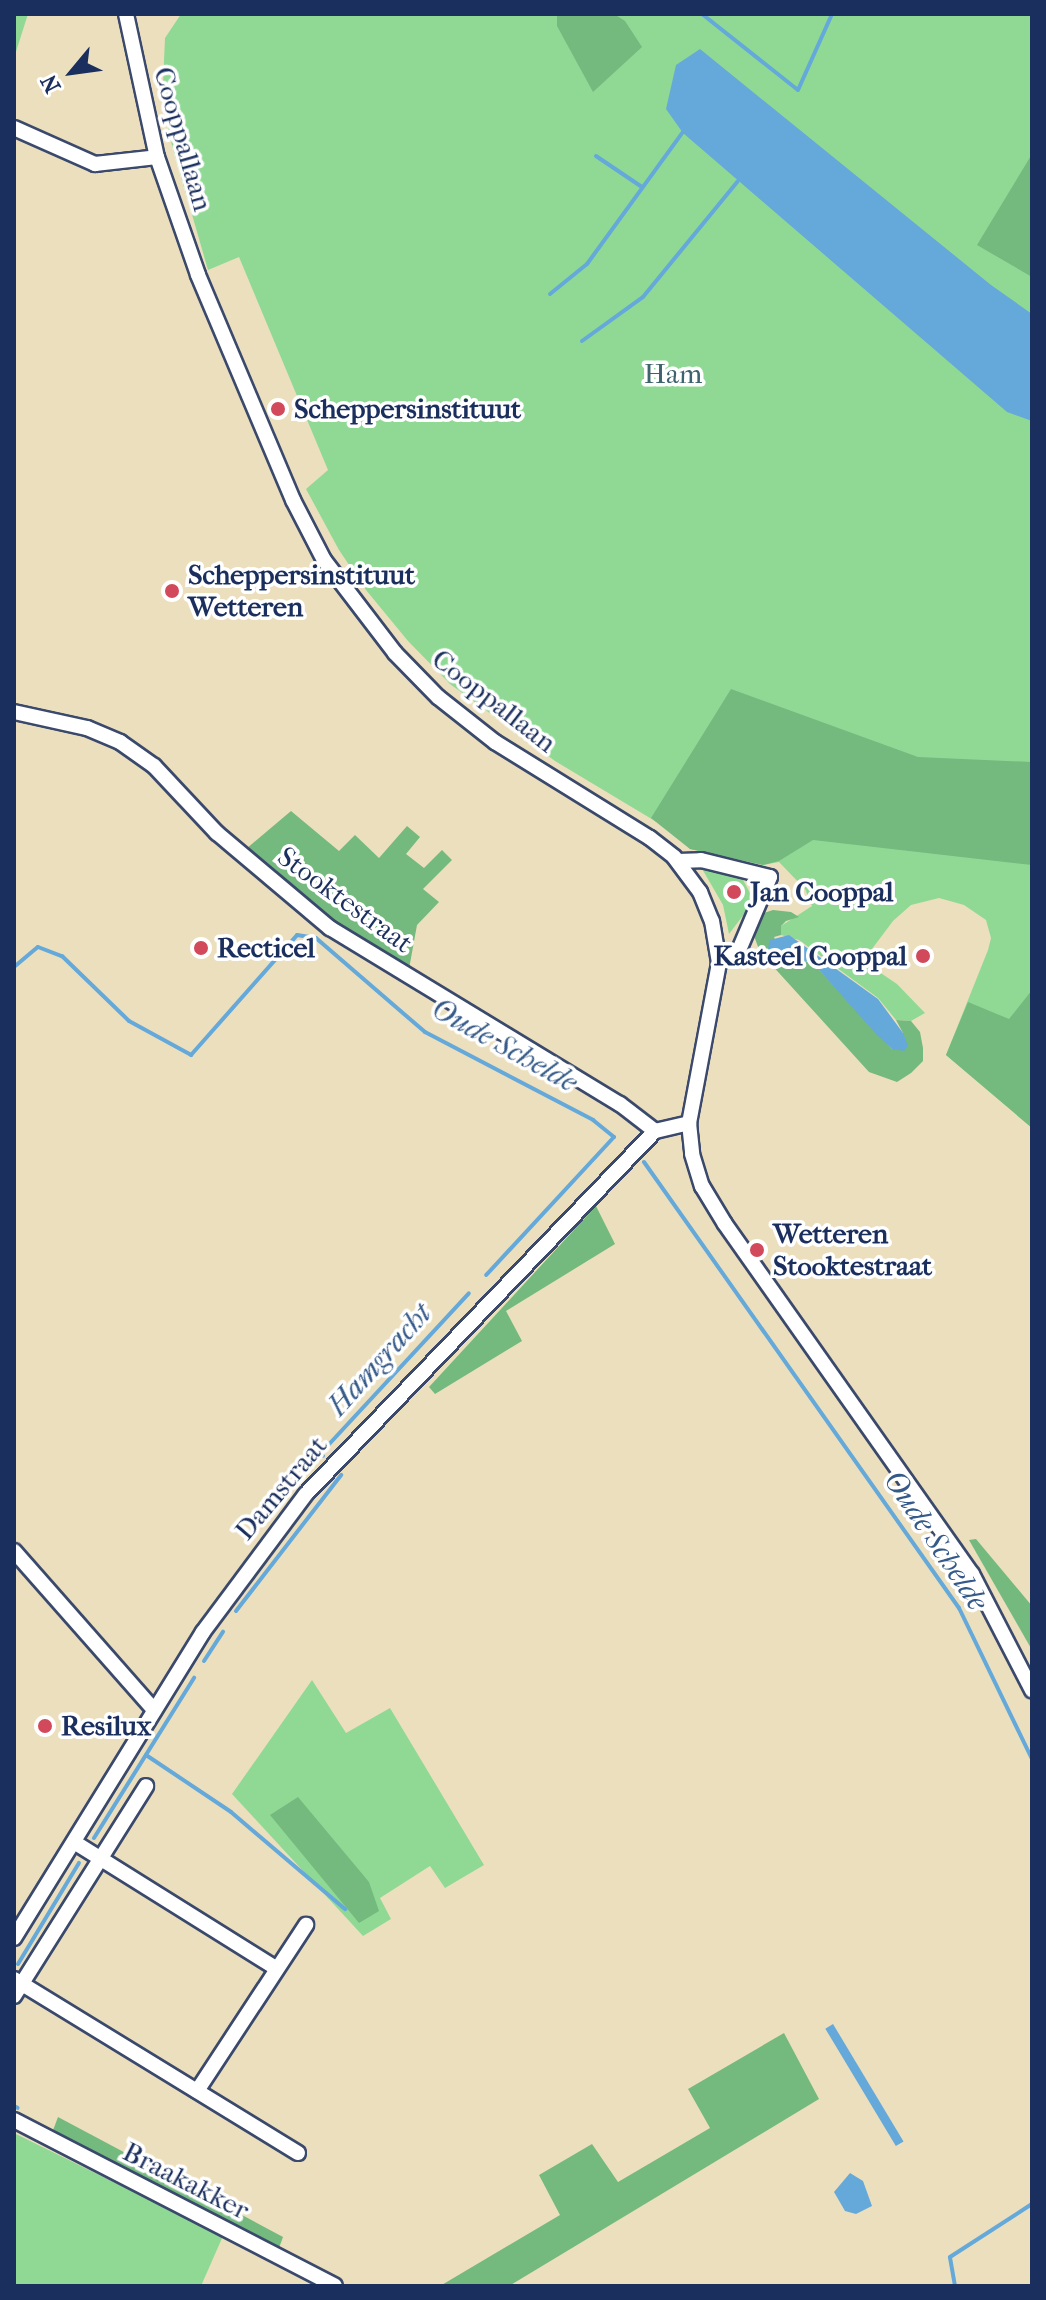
<!DOCTYPE html>
<html>
<head>
<meta charset="utf-8">
<style>
	body { margin:0 }
	#map { position:relative; width:1046px; height:2300px; overflow:hidden; background:#ecdfbe; font-family:"IM FELL French Canon",serif }
	div>[style] { position:absolute }
	.green>* { inset:0; background:#90d995 }
	.forest>* { inset:0; background:#74b97e }
	.water>* { inset:0; background:#64a9d9; transform-origin:0 0 }
	.stream>* { height:4px; margin:-2px; padding:0 2px; transform-origin:2px; border-radius:2px; background:#64a9d9 }
	.roads { filter:drop-shadow(2px 0 #3a496c) drop-shadow(-2px 0 #3a496c) drop-shadow(0 2px #3a496c) drop-shadow(0 -2px #3a496c) }
	.minor>* { height:14px; margin:-7px; padding:0 7px; transform-origin:7px; border-radius:7px; background:#fff }
	.dots>* { width:22px; height:22px; translate:-50% -50%; box-sizing:border-box; border:4px solid #fff; border-radius:50% }
	span { translate:-50% -50%; white-space:nowrap; text-align:center; line-height:1.15; -webkit-text-stroke:7px #fff; paint-order:stroke }
	.street-label { font-size:28px; color:#1b2f5e }
	.park-label { font-size:28px; color:#3e626e }
	.poi-label { font-size:28px; color:#1b2f5e; font-weight:700 }
	.left { translate:0 -50%; text-align:left }
	.right { translate:-100% -50%; text-align:right }
	.water-label { font-size:30px; color:#355a89; font-style:italic }
	.frame { position:absolute; inset:0; border:16px solid #1b2f5e; pointer-events:none }
	.north { position:absolute; left:32px; top:32px; width:80px; height:80px; -webkit-text-stroke:6px #fff; paint-order:stroke; rotate:241deg; font-size:22px; font-weight:700; line-height:32px; text-align:center; color:#1b2f5e }
	.north::after { content:''; display:block; margin:auto; width:28px; height:36px; background:#1b2f5e; clip-path:polygon(50% 0,100% 100%,50% 72%,0 100%) }
</style>
</head>
<body>
<div id="map">
	<div class="green">
		<div style="clip-path:polygon(14px 14px,28px 14px,14px 58px)"></div>
		<div style="clip-path:polygon(181px 14px,1032px 14px,1032px 1128px,946px 1055px,988px 950px,991px 938px,986px 920px,964px 905px,939px 898px,911px 905px,893px 921px,863px 961px,897px 984px,925px 1013px,911px 1021px,896px 1020px,878px 998px,799px 940px,781px 935px,781px 926px,812px 906px,805px 889px,779px 862px,763px 865px,690px 849px,670px 830px,555px 761px,450px 684px,408px 641px,366px 590px,339px 550px,306px 489px,328px 470px,239px 257px,208px 270px,169px 135px,163px 83px,165px 38px)"></div>
		<div style="clip-path:polygon(701px 867px,742px 878px,750px 893px,748px 909px,729px 934px,723px 905px)"></div>
		<div style="clip-path:polygon(312px 1680px,346px 1733px,390px 1708px,484px 1865px,445px 1888px,430px 1866px,380px 1898px,391px 1919px,363px 1936px,232px 1794px)"></div>
		<div style="clip-path:polygon(14px 2133px,223px 2236px,201px 2286px,14px 2286px)"></div>
	</div>
	<div class="forest">
		<div style="clip-path:polygon(557px 14px,614px 14px,625px 21px,642px 47px,593px 92px,557px 26px)"></div>
		<div style="clip-path:polygon(1032px 154px,1032px 277px,977px 245px)"></div>
		<div style="clip-path:polygon(731px 689px,918px 757px,1032px 762px,1032px 865px,813px 840px,779px 861px,763px 865px,690px 849px,651px 818px)"></div>
		<div style="clip-path:polygon(291px 811px,339px 851px,355px 835px,379px 858px,407px 826px,420px 837px,406px 854px,424px 868px,442px 850px,452px 860px,423px 889px,439px 902px,417px 925px,409px 969px,343px 927px,246px 849px)"></div>
		<div style="clip-path:polygon(773px 910px,791px 912px,799px 917px,786px 921px,781px 926px,781px 935px,774px 937px,784px 959px,812px 962px,892px 1049px,903px 1033px,896px 1020px,911px 1021px,920px 1032px,923px 1048px,923px 1061px,911px 1073px,897px 1082px,869px 1072px,760px 952px,754px 936px,755px 926px,764px 913px)"></div>
		<div style="clip-path:polygon(1032px 990px,1032px 1128px,946px 1055px,968px 1002px,1009px 1019px)"></div>
		<div style="clip-path:polygon(596px 1206px,615px 1244px,506px 1311px,522px 1341px,435px 1394px,429px 1387px)"></div>
		<div style="clip-path:polygon(976px 1539px,1032px 1606px,1032px 1650px,969px 1540px)"></div>
		<div style="clip-path:polygon(298px 1797px,369px 1882px,379px 1911px,359px 1923px,270px 1815px)"></div>
		<div style="clip-path:polygon(784px 2033px,819px 2099px,509px 2286px,440px 2286px,560px 2215px,539px 2175px,592px 2144px,618px 2182px,710px 2128px,688px 2089px)"></div>
		<div style="clip-path:polygon(58px 2117px,283px 2237px,279px 2248px,52px 2133px)"></div>
	</div>
	<div class="water">
		<div style="clip-path:polygon(700px 49px,991px 285px,1032px 314px,1032px 421px,1007px 412px,683px 133px,666px 109px,676px 65px)"></div>
		<div style="clip-path:polygon(789px 935px,878px 999px,903px 1033px,908px 1046px,904px 1051px,892px 1049px,876px 1034px,812px 962px,776px 956px,768px 948px,770px 940px)"></div>
		<div style="left:833px;top:2024px;width:137px;height:9px;rotate:59deg"></div>
		<div style="clip-path:polygon(850px 2173px,863px 2181px,872px 2206px,856px 2214px,845px 2211px,834px 2192px)"></div>
	</div>
	<div class="stream">
		<div style="left:702px;top:14px;width:122px;rotate:38.4deg"></div>
		<div style="left:798px;top:90px;width:83px;rotate:-65.9deg"></div>
		<div style="left:596px;top:156px;width:55px;rotate:34deg"></div>
		<div style="left:550px;top:294px;width:48px;rotate:-39deg"></div>
		<div style="left:587px;top:264px;width:163px;rotate:-54deg"></div>
		<div style="left:582px;top:341px;width:75px;rotate:-35.8deg"></div>
		<div style="left:643px;top:297px;width:149px;rotate:-50.7deg"></div>
		<div style="left:14px;top:967px;width:31px;rotate:-40deg"></div>
		<div style="left:38px;top:947px;width:26px;rotate:21deg"></div>
		<div style="left:62px;top:956px;width:93px;rotate:44.1deg"></div>
		<div style="left:129px;top:1021px;width:71px;rotate:28.7deg"></div>
		<div style="left:191px;top:1055px;width:160px;rotate:-48.5deg"></div>
		<div style="left:297px;top:935px;width:19px;rotate:9deg"></div>
		<div style="left:316px;top:938px;width:144px;rotate:40.8deg"></div>
		<div style="left:425px;top:1032px;width:190px;rotate:27.6deg"></div>
		<div style="left:593px;top:1120px;width:27px;rotate:39deg"></div>
		<div style="left:614px;top:1137px;width:188px;rotate:132.8deg"></div>
		<div style="left:644px;top:1162px;width:546px;rotate:54.77deg"></div>
		<div style="left:959px;top:1608px;width:168px;rotate:64.2deg"></div>
		<div style="left:323px;top:1456px;width:4px;rotate:-146deg"></div>
		<div style="left:320px;top:1454px;width:219px;rotate:-47.2deg"></div>
		<div style="left:236px;top:1611px;width:172px;rotate:-52.3deg"></div>
		<div style="left:204px;top:1661px;width:35px;rotate:-57deg"></div>
		<div style="left:146px;top:1755px;width:102px;rotate:33.8deg"></div>
		<div style="left:231px;top:1812px;width:150px;rotate:40.4deg"></div>
		<div style="left:94px;top:1838px;width:189px;rotate:-58deg"></div>
		<div style="left:18px;top:1964px;width:118px;rotate:-58.9deg"></div>
		<div style="left:14px;top:2106px;width:4px;rotate:27deg"></div>
		<div style="left:955px;top:2286px;width:29px;rotate:-100deg"></div>
		<div style="left:950px;top:2257px;width:98px;rotate:-32.9deg"></div>
	</div>
	<div class="roads">
		<div class="minor">
			<div style="left:126px;top:14px;width:146px;rotate:77.8deg"></div>
			<div style="left:157px;top:157px;width:125px;rotate:70.8deg"></div>
			<div style="left:198px;top:275px;width:244px;rotate:67.1deg"></div>
			<div style="left:293px;top:500px;width:68px;rotate:62.7deg"></div>
			<div style="left:324px;top:560px;width:117px;rotate:52.6deg"></div>
			<div style="left:395px;top:653px;width:62px;rotate:45.7deg"></div>
			<div style="left:438px;top:697px;width:73px;rotate:38.3deg"></div>
			<div style="left:495px;top:742px;width:182px;rotate:31.8deg"></div>
			<div style="left:650px;top:838px;width:31px;rotate:38deg"></div>
			<div style="left:674px;top:857px;width:44px;rotate:53.4deg"></div>
			<div style="left:700px;top:892px;width:31px;rotate:68deg"></div>
			<div style="left:712px;top:921px;width:43px;rotate:80.5deg"></div>
			<div style="left:719px;top:963px;width:163px;rotate:100.6deg"></div>
			<div style="left:689px;top:1123px;width:31px;rotate:84deg"></div>
			<div style="left:692px;top:1154px;width:34px;rotate:73deg"></div>
			<div style="left:702px;top:1186px;width:44px;rotate:58.8deg"></div>
			<div style="left:725px;top:1224px;width:428px;rotate:54.8deg"></div>
			<div style="left:972px;top:1574px;width:131px;rotate:62.7deg"></div>
			<div style="left:14px;top:128px;width:89px;rotate:24deg"></div>
			<div style="left:95px;top:164px;width:62px;rotate:-6.4deg"></div>
			<div style="left:14px;top:712px;width:75px;rotate:12.4deg"></div>
			<div style="left:87px;top:728px;width:36px;rotate:23deg"></div>
			<div style="left:120px;top:742px;width:42px;rotate:35.2deg"></div>
			<div style="left:154px;top:766px;width:92px;rotate:46.8deg"></div>
			<div style="left:217px;top:833px;width:148px;rotate:40.1deg"></div>
			<div style="left:330px;top:928px;width:339px;rotate:31.3deg"></div>
			<div style="left:620px;top:1104px;width:44px;rotate:37.6deg"></div>
			<div style="left:678px;top:861px;width:23px;rotate:-2deg"></div>
			<div style="left:701px;top:860px;width:71px;rotate:13.8deg"></div>
			<div style="left:770px;top:877px;width:79px;rotate:113deg"></div>
			<div style="left:739px;top:950px;width:24px;rotate:147deg"></div>
			<div style="left:14px;top:1551px;width:212px;rotate:48.6deg"></div>
			<div style="left:74px;top:1842px;width:239px;rotate:32deg"></div>
			<div style="left:14px;top:1938px;width:360px;rotate:-58.3deg"></div>
			<div style="left:203px;top:1632px;width:172px;rotate:-53.3deg"></div>
			<div style="left:306px;top:1494px;width:504px;rotate:-46.13deg"></div>
			<div style="left:655px;top:1131px;width:35px;rotate:-13deg"></div>
			<div style="left:14px;top:1979px;width:333px;rotate:31.5deg"></div>
			<div style="left:14px;top:1996px;width:248px;rotate:-57.8deg"></div>
			<div style="left:197px;top:2091px;width:199px;rotate:-56.7deg"></div>
			<div style="left:14px;top:2120px;width:361px;rotate:27.3deg"></div>
		</div>
	</div>
	<div class="dots">
		<div style="left:278px;top:409px;background:#d1495b"></div>
		<div style="left:172px;top:591px;background:#d1495b"></div>
		<div style="left:734px;top:892px;background:#d1495b"></div>
		<div style="left:201px;top:948px;background:#d1495b"></div>
		<div style="left:923px;top:956px;background:#d1495b"></div>
		<div style="left:757px;top:1250px;background:#d1495b"></div>
		<div style="left:45px;top:1726px;background:#d1495b"></div>
	</div>
	<div class="street-label">
		<span style="left:183px;top:139px;rotate:74deg">Cooppallaan</span>
		<span style="left:494px;top:701px;rotate:38deg">Cooppallaan</span>
		<span style="left:345px;top:900px;rotate:36deg">Stooktestraat</span>
		<span style="left:281px;top:1488px;rotate:-50deg">Damstraat</span>
		<span style="left:186px;top:2181px;rotate:27deg">Braakakker</span>
	</div>
	<div class="park-label">
		<span style="left:673px;top:374px">Ham</span>
	</div>
	<div class="poi-label">
		<span class="left" style="left:294px;top:409px">Scheppersinstituut</span>
		<span class="left" style="left:188px;top:591px">Scheppersinstituut<br>Wetteren</span>
		<span class="left" style="left:750px;top:892px">Jan Cooppal</span>
		<span class="left" style="left:217px;top:948px">Recticel</span>
		<span class="right" style="left:907px;top:956px">Kasteel Cooppal</span>
		<span class="left" style="left:773px;top:1250px">Wetteren<br>Stooktestraat</span>
		<span class="left" style="left:61px;top:1726px">Resilux</span>
	</div>
	<div class="water-label">
		<span style="left:504px;top:1046px;rotate:29deg">Oude Schelde</span>
		<span style="left:380px;top:1360px;rotate:-48deg">Hamgracht</span>
		<span style="left:935px;top:1541px;rotate:56deg">Oude Schelde</span>
	</div>
	<div class="frame"></div>
	<div class="north">N</div>
</div>
</body>
</html>
